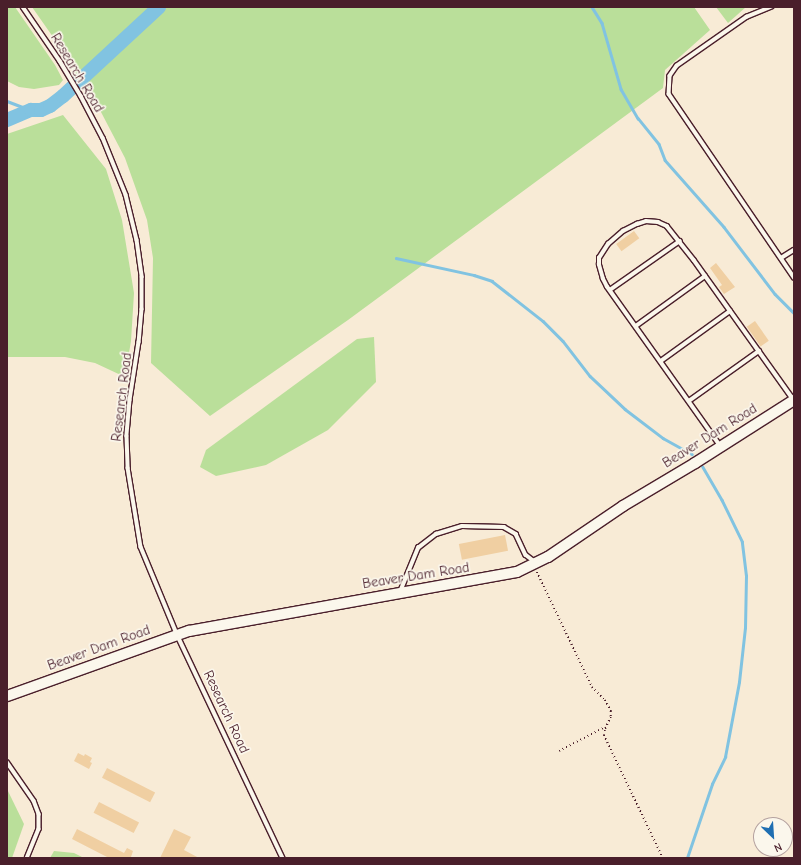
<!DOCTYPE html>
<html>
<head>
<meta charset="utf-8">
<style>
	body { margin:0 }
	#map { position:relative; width:801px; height:865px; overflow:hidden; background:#f8ebd6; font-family:"Comic Neue",sans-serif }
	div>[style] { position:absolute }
	.green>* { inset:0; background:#badf9a }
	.stream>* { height:2.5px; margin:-1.25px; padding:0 1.25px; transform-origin:1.25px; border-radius:1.25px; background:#81c3e1 }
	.river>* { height:14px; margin:-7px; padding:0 7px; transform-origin:7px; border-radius:7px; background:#81c3e1 }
	.building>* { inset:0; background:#f0cfa2; transform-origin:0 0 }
	.path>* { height:1.5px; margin-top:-0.75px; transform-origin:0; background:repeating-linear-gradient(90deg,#4a1f2b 0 1px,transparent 0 4px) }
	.roads { filter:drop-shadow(1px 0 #4a1f2b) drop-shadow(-1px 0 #4a1f2b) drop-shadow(0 1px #4a1f2b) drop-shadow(0 -1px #4a1f2b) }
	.lane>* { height:3.5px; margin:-1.75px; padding:0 1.75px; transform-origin:1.75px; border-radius:1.75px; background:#fbf7ec }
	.secondary>* { height:10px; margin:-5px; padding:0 5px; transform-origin:5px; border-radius:5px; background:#fbf7ec }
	span { translate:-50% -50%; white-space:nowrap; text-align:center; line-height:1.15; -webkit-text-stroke:3.5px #fbf7ec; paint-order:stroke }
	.street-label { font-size:14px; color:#4a1f2b }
	.frame { position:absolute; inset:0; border:8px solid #4a1f2b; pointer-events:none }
	.north { position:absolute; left:753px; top:817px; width:40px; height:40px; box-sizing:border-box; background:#fbf7ec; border:1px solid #b4a19f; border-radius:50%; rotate:155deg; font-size:11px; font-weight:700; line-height:16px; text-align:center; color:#4a1f2b }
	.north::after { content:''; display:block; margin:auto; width:14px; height:18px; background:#1f6fb2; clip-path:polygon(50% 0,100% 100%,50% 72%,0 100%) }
</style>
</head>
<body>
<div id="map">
	<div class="green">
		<div style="clip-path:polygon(7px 7px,15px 7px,55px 65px,63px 80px,59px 85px,34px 89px,19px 87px,7px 81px)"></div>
		<div style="clip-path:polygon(32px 7px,694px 7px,710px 30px,665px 70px,663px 88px,348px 320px,210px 416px,151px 363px,153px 258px,147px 220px,125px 158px,90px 91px,75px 72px,67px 57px)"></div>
		<div style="clip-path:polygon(716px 7px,746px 7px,728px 23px)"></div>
		<div style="clip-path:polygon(63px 115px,106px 169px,122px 220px,134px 293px,131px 341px,125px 377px,95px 363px,65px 357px,7px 357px,7px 134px)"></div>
		<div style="clip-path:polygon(374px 337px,376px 382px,328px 430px,266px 465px,216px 476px,200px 467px,206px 450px,357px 339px)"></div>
		<div style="clip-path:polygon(7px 789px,24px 824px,12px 858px,7px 858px)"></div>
		<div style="clip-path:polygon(54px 851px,74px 853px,84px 858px,50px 858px)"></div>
	</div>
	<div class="stream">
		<div style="left:592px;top:7px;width:19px;rotate:58deg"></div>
		<div style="left:602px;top:23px;width:69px;rotate:73.9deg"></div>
		<div style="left:621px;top:89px;width:34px;rotate:60deg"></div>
		<div style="left:638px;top:118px;width:33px;rotate:51deg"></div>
		<div style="left:659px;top:144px;width:17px;rotate:69deg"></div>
		<div style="left:665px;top:160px;width:89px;rotate:48.6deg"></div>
		<div style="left:724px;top:227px;width:84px;rotate:52.7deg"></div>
		<div style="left:775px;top:294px;width:27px;rotate:45deg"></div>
		<div style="left:7px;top:101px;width:26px;rotate:21deg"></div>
		<div style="left:396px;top:258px;width:80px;rotate:12.3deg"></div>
		<div style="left:474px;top:275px;width:19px;rotate:18deg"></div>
		<div style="left:492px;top:281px;width:65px;rotate:38.1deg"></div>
		<div style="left:543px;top:321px;width:28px;rotate:45deg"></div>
		<div style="left:563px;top:341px;width:44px;rotate:52.4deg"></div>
		<div style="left:590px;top:376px;width:48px;rotate:43.3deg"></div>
		<div style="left:625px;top:409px;width:48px;rotate:37.3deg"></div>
		<div style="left:663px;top:438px;width:33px;rotate:29deg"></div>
		<div style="left:687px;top:858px;width:78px;rotate:-71.3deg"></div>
		<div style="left:712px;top:784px;width:30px;rotate:-64deg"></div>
		<div style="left:725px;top:757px;width:76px;rotate:-79.4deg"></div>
		<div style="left:739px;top:682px;width:54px;rotate:-83.7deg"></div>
		<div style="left:745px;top:628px;width:52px;rotate:-88.9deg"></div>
		<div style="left:746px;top:576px;width:34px;rotate:-97deg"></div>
		<div style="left:742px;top:542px;width:46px;rotate:-116deg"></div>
		<div style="left:722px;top:501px;width:39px;rotate:-120deg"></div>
	</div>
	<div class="river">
		<div style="left:7px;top:120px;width:26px;rotate:-23deg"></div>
		<div style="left:31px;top:110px;width:10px"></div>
		<div style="left:41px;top:110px;width:10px;rotate:-24deg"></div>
		<div style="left:50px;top:106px;width:16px;rotate:-38deg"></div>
		<div style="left:63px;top:96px;width:131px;rotate:-42.8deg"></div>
	</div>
	<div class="building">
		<div style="left:634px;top:231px;width:9px;height:22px;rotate:54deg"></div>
		<div style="clip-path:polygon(716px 263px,735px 287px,724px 294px,719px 287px,722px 285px,710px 268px)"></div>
		<div style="left:755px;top:321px;width:24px;height:10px;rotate:55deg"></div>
		<div style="left:505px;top:535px;width:16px;height:47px;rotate:79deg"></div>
		<div style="clip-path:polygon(78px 753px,84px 756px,85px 754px,92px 758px,90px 762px,92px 763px,89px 769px,74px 761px)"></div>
		<div style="left:107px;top:768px;width:54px;height:11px;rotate:27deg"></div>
		<div style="left:99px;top:802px;width:45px;height:12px;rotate:27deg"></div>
		<div style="clip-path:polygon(77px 829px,124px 853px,127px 848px,133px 851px,131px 857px,134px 858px,109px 858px,72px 839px)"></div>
		<div style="clip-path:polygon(174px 829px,191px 837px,184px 850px,199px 858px,160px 858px)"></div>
	</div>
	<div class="path">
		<div style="left:537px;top:572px;width:127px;rotate:64.4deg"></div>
		<div style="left:592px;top:687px;width:18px;rotate:45deg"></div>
		<div style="left:605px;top:700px;width:13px;rotate:61deg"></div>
		<div style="left:611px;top:711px;width:6px;rotate:90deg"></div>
		<div style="left:611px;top:717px;width:14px;rotate:115deg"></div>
		<div style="left:605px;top:730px;width:5px;rotate:101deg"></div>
		<div style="left:604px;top:735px;width:136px;rotate:64.4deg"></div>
		<div style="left:559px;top:751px;width:52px;rotate:-27.6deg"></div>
	</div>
	<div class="roads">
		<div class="lane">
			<div style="left:23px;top:7px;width:65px;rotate:55.6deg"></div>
			<div style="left:60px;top:61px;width:41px;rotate:59deg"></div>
			<div style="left:81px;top:96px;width:47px;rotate:62.4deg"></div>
			<div style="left:103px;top:138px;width:61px;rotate:68deg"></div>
			<div style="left:126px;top:195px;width:46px;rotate:76.3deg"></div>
			<div style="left:137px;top:240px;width:37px;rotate:82deg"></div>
			<div style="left:142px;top:277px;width:32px;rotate:90deg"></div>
			<div style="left:142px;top:309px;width:33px;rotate:95deg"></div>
			<div style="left:139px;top:342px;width:59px;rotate:98.8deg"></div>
			<div style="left:130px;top:400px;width:36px;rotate:95deg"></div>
			<div style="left:127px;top:436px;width:32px;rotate:88deg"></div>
			<div style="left:128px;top:468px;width:80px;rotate:80.7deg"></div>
			<div style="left:141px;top:547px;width:94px;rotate:67.5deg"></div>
			<div style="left:177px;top:634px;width:248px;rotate:64.7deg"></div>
			<div style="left:772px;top:7px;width:27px;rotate:158deg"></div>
			<div style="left:747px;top:17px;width:85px;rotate:145deg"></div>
			<div style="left:677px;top:66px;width:12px;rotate:125deg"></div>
			<div style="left:670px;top:76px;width:18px;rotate:93deg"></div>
			<div style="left:669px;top:94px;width:222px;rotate:55.7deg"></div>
			<div style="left:781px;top:258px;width:15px;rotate:-32deg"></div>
			<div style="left:610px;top:290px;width:85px;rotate:-35deg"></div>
			<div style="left:636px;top:326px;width:85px;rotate:-35.9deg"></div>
			<div style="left:661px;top:361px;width:85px;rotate:-35.9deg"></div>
			<div style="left:689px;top:401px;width:86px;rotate:-35.5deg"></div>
			<div style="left:720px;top:446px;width:195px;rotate:-125.4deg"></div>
			<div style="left:607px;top:287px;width:9px;rotate:-117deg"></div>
			<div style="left:603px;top:279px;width:15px;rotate:-106deg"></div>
			<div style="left:599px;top:265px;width:7px;rotate:-90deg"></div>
			<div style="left:599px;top:258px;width:17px;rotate:-57deg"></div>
			<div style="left:608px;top:244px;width:20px;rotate:-41deg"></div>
			<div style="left:623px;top:231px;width:16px;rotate:-27deg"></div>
			<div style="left:637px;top:224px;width:9px;rotate:-18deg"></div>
			<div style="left:646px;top:221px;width:12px;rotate:5deg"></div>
			<div style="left:658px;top:222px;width:10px;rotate:24deg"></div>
			<div style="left:667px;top:226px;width:43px;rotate:51.5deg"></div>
			<div style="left:694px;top:260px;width:171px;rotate:54.5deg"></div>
			<div style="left:400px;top:592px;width:48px;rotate:-67.8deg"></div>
			<div style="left:418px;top:548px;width:23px;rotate:-38deg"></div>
			<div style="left:436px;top:534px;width:27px;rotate:-17deg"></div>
			<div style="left:462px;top:526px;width:42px;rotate:1.4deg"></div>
			<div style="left:504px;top:527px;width:14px;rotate:30deg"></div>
			<div style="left:516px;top:534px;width:23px;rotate:65deg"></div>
			<div style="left:526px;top:555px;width:10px;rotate:37deg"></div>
			<div style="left:7px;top:762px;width:47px;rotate:55.3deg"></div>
			<div style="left:34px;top:801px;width:14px;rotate:69deg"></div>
			<div style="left:39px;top:814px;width:15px;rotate:90deg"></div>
			<div style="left:39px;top:829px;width:31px;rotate:112deg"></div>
		</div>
		<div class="secondary">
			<div style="left:7px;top:696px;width:193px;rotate:-19.7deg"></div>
			<div style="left:189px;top:631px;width:333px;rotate:-10.2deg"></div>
			<div style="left:517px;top:572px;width:34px;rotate:-26deg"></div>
			<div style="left:548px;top:557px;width:91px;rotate:-34.2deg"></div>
			<div style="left:623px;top:506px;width:84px;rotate:-30.8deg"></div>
			<div style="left:695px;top:463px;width:117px;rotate:-32.5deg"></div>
		</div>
	</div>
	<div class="street-label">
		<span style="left:77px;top:73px;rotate:59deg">Research Road</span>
		<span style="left:122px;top:397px;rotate:-83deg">Research Road</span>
		<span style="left:710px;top:436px;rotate:-32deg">Beaver Dam Road</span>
		<span style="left:416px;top:576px;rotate:-9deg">Beaver Dam Road</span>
		<span style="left:99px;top:648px;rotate:-20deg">Beaver Dam Road</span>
		<span style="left:226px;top:712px;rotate:65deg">Research Road</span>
	</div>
	<div class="frame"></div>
	<div class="north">N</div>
</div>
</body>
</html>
